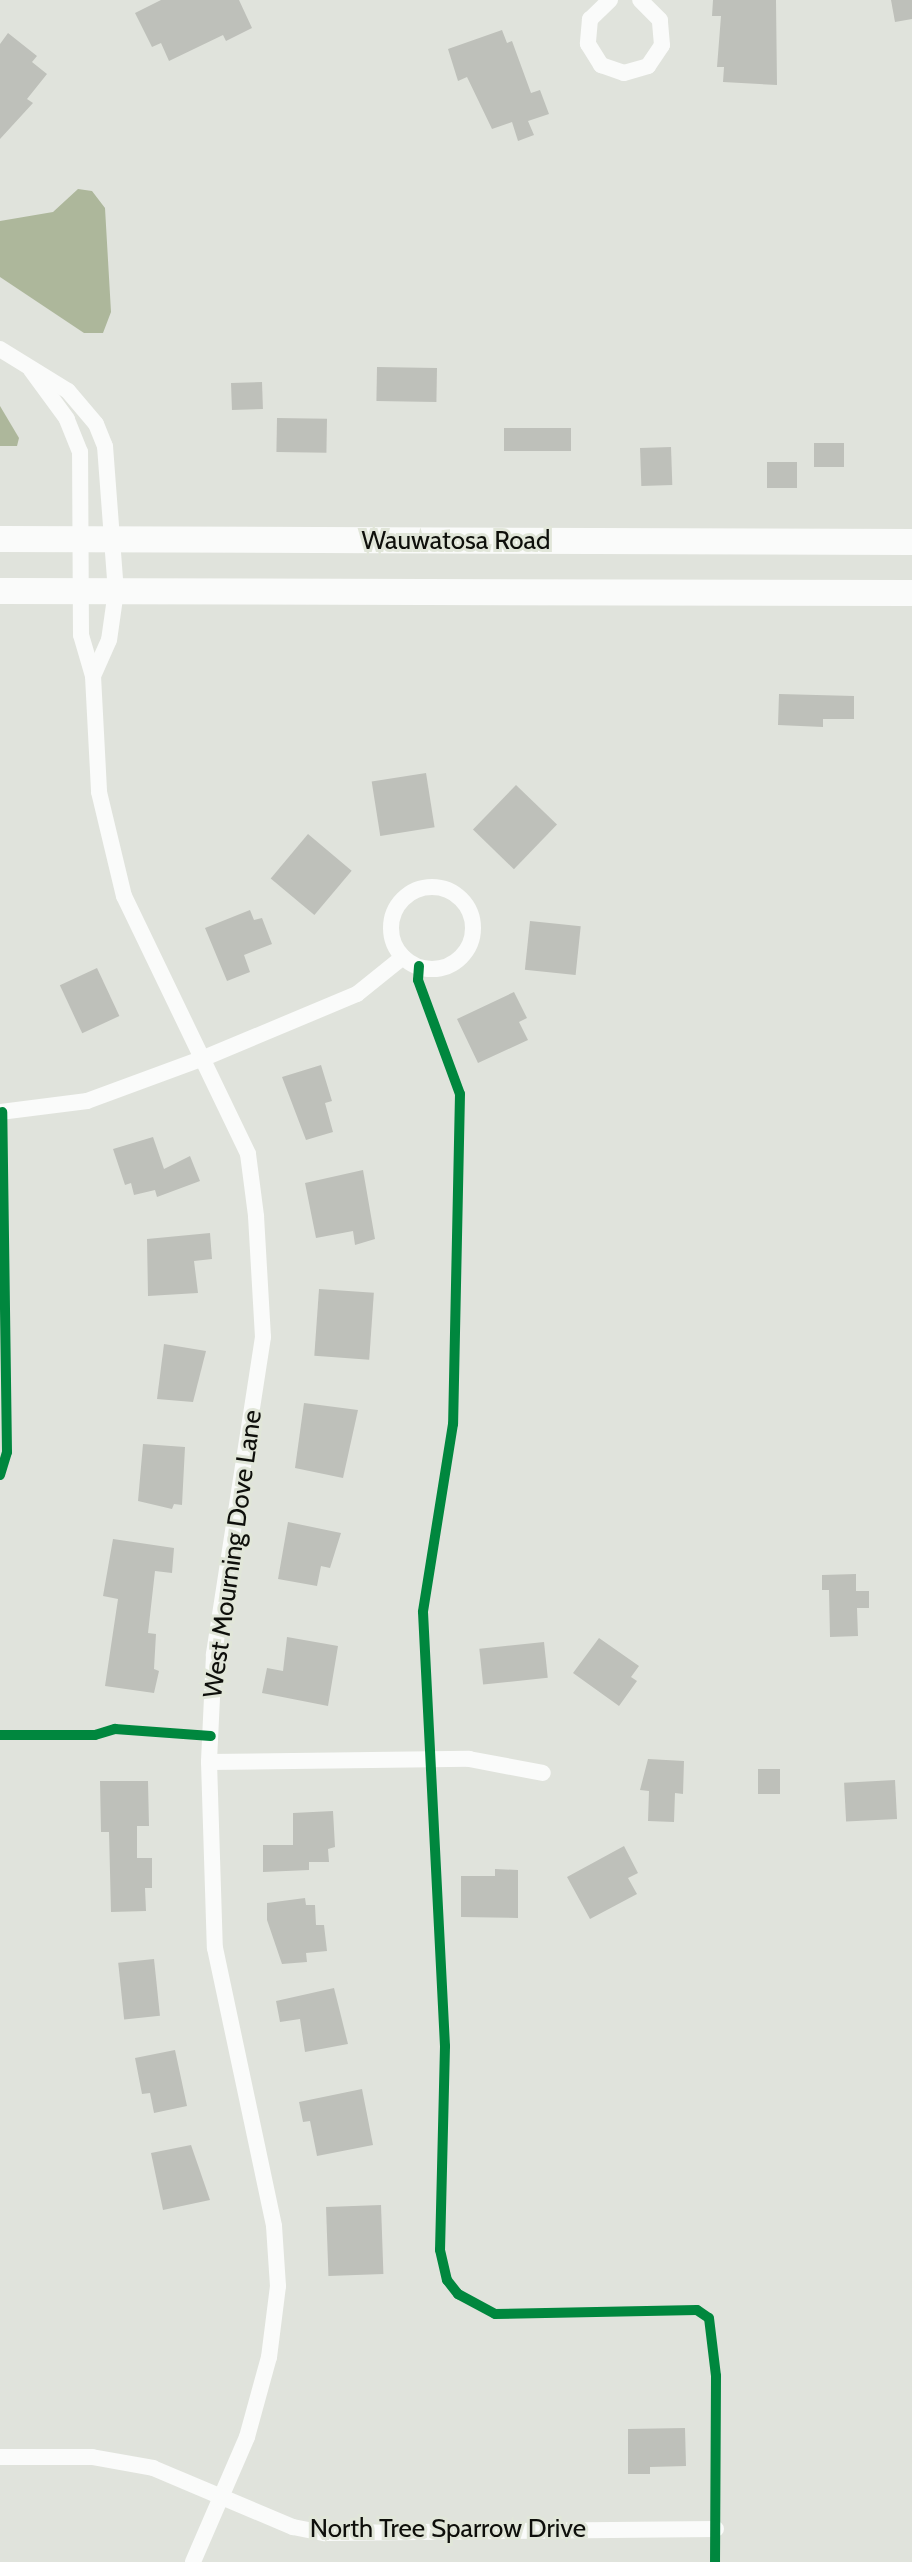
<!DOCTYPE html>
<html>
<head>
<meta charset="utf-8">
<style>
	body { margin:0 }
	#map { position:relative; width:912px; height:2562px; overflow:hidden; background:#e0e3dc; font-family:Cabin,sans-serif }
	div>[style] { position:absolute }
	.water>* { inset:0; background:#adb79b }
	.building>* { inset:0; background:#bec0ba; transform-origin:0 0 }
	.minor>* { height:16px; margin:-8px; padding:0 8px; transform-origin:8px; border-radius:8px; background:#fafbfa }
	.minor>.ring { margin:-8px; padding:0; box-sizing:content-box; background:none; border:16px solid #fafbfa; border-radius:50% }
	.primary>* { height:26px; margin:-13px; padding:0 13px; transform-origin:13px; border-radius:13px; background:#fafbfa }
	.cycleway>* { height:10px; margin:-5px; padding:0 5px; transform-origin:5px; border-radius:5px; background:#00873e }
	span { translate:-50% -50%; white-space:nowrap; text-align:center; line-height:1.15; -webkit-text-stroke:6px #e1e6d9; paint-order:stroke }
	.street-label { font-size:26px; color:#0e0f0b }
</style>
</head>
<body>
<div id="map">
	<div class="water">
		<div style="clip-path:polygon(78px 189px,92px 191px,105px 208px,111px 312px,103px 333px,84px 333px,0 277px,0 221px,53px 212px)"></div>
		<div style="clip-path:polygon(0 406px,19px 438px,17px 446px,0 446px)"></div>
	</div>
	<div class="building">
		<div style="clip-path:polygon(161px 0,239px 0,252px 28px,226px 41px,223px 35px,169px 61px,161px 43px,152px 47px,135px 13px)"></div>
		<div style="clip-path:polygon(713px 0,776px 0,777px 85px,723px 82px,724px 67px,717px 67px,721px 16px,712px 16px)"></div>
		<div style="clip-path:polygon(891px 0,912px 0,912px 19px,895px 22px)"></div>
		<div style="clip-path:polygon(502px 30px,507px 43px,512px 41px,531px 93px,540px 90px,549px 114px,528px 121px,534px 135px,518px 141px,512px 122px,492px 129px,467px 77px,458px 81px,448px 49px)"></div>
		<div style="clip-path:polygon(8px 33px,37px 56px,32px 62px,47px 74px,27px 99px,33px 103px,0 139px,0 44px)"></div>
		<div style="left:377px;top:367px;width:60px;height:34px;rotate:1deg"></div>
		<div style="left:262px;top:382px;width:27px;height:31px;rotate:88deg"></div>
		<div style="left:277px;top:418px;width:50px;height:34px;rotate:1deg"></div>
		<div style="left:504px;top:428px;width:67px;height:23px"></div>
		<div style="left:814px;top:443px;width:30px;height:24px"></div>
		<div style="left:671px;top:447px;width:38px;height:31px;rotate:88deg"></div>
		<div style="left:767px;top:462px;width:30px;height:26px"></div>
		<div style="clip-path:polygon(779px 694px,854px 696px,854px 719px,823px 719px,823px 727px,778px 725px)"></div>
		<div style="left:426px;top:773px;width:55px;height:55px;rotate:81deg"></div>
		<div style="left:516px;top:785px;width:57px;height:62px;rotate:44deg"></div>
		<div style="left:308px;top:834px;width:57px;height:58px;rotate:40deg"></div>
		<div style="clip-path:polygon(250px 910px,254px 920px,262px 918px,272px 944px,244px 955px,250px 972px,227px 981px,205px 928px)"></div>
		<div style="left:530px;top:921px;width:51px;height:49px;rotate:6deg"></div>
		<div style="left:97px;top:968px;width:53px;height:41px;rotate:65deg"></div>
		<div style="clip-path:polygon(514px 992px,527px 1018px,519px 1022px,528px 1040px,478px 1063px,457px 1019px)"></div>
		<div style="clip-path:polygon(321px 1065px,332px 1101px,325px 1103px,333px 1132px,306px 1140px,282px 1077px)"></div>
		<div style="clip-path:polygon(153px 1137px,164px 1169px,190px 1156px,200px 1181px,157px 1197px,155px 1190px,134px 1195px,131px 1183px,125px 1185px,113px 1149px)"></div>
		<div style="clip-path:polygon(363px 1170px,375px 1239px,355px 1245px,353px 1231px,316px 1238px,305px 1183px)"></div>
		<div style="clip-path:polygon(210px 1233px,212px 1259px,194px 1261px,198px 1293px,148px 1296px,147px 1239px)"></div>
		<div style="left:319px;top:1289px;width:55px;height:67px;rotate:4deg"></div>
		<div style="clip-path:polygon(164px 1344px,206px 1351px,193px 1402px,157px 1399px)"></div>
		<div style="clip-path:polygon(304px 1403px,358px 1410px,343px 1478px,295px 1468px)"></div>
		<div style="clip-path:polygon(143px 1444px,185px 1447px,182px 1505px,174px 1504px,172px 1509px,138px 1501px)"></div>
		<div style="clip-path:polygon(288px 1522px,341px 1533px,330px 1568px,321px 1566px,317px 1586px,278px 1579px)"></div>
		<div style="clip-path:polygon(113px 1539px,174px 1548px,172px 1573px,155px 1571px,148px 1633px,156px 1634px,154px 1669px,159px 1671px,154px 1693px,105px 1686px,118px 1599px,103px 1596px)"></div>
		<div style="clip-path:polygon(856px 1574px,856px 1591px,869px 1591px,869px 1608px,857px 1608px,858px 1636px,830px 1637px,829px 1590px,822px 1590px,822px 1575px)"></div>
		<div style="clip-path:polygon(287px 1637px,338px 1646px,328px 1706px,262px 1693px,267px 1668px,283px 1671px)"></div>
		<div style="clip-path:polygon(599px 1638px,639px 1666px,631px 1677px,637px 1681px,619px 1706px,573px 1673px)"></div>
		<div style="left:544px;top:1642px;width:36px;height:65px;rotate:84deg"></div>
		<div style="clip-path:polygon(648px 1759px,684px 1761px,683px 1794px,675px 1793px,674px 1822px,648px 1821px,649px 1791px,640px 1790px)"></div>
		<div style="left:758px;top:1769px;width:22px;height:25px"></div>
		<div style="left:895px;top:1780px;width:39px;height:51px;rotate:87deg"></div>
		<div style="clip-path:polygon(100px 1781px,148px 1781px,149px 1826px,137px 1826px,137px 1858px,152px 1858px,152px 1888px,145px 1888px,146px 1911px,111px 1912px,109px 1832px,101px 1832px)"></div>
		<div style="clip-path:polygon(333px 1811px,335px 1847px,328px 1849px,329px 1862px,309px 1862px,309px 1870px,263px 1872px,263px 1845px,293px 1845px,293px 1813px)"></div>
		<div style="clip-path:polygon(624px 1846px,638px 1873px,628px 1878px,637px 1894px,590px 1919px,567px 1877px)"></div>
		<div style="clip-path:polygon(495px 1869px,518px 1870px,518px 1918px,461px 1917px,461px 1876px,495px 1876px)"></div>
		<div style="clip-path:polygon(305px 1898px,306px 1905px,315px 1905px,316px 1925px,324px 1925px,327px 1951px,306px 1953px,307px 1962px,282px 1964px,267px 1920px,267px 1903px)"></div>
		<div style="left:154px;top:1959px;width:57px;height:36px;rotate:84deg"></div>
		<div style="clip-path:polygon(334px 1988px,348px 2044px,305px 2052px,300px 2019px,280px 2022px,276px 2001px)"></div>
		<div style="clip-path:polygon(175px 2050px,187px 2106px,154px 2113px,150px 2093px,142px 2094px,135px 2058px)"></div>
		<div style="clip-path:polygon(362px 2089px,373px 2145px,317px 2156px,310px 2121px,303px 2122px,299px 2102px)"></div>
		<div style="clip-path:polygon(191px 2145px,210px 2200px,163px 2210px,151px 2153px)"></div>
		<div style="left:381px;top:2205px;width:69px;height:55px;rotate:88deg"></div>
		<div style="clip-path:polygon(685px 2428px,686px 2466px,650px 2467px,650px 2474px,628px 2474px,628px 2429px)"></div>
	</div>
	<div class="minor">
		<div style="left:610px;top:0;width:28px;rotate:136deg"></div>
		<div style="left:590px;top:19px;width:25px;rotate:95deg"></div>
		<div style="left:588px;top:44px;width:25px;rotate:58deg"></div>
		<div style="left:601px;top:65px;width:24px;rotate:19deg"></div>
		<div style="left:624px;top:73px;width:25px;rotate:-16deg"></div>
		<div style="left:648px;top:66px;width:25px;rotate:-56deg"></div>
		<div style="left:662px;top:45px;width:25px;rotate:-95deg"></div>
		<div style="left:660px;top:20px;width:28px;rotate:-135deg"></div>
		<div style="left:0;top:349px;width:80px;rotate:31.7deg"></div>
		<div style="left:68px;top:391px;width:43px;rotate:49.7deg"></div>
		<div style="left:96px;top:424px;width:24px;rotate:68deg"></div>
		<div style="left:105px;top:446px;width:145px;rotate:85.7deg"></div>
		<div style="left:116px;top:591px;width:49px;rotate:98.1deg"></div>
		<div style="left:109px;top:640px;width:39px;rotate:114deg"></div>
		<div style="left:93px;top:676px;width:43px;rotate:-106.3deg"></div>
		<div style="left:81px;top:635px;width:183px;rotate:-90.3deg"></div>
		<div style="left:80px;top:452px;width:35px;rotate:-112deg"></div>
		<div style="left:67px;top:419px;width:61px;rotate:-126.3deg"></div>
		<div style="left:93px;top:676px;width:116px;rotate:87deg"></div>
		<div style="left:99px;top:792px;width:107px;rotate:76.5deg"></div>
		<div style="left:124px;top:896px;width:286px;rotate:64.3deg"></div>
		<div style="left:248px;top:1154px;width:63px;rotate:82.6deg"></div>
		<div style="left:256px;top:1216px;width:121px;rotate:86.7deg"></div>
		<div style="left:263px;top:1337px;width:322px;rotate:98.8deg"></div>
		<div style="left:214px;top:1655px;width:107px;rotate:92.7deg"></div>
		<div style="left:209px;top:1762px;width:186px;rotate:88.2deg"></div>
		<div style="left:215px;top:1948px;width:284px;rotate:78deg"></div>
		<div style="left:274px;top:2226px;width:60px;rotate:86.2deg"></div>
		<div style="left:278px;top:2286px;width:72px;rotate:97.2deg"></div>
		<div style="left:269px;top:2357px;width:83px;rotate:105.4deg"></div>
		<div style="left:247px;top:2437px;width:136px;rotate:113.4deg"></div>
		<div class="ring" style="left:391px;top:887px;width:66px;height:66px"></div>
		<div style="left:0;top:1112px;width:88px;rotate:-7.2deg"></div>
		<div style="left:87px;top:1101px;width:125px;rotate:-20.2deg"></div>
		<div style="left:204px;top:1058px;width:166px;rotate:-22.7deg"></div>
		<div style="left:357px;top:994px;width:59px;rotate:-38.8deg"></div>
		<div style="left:209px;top:1762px;width:260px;rotate:-0.7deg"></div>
		<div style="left:469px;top:1759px;width:75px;rotate:10.7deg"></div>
		<div style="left:0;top:2457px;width:92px"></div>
		<div style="left:92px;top:2457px;width:62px;rotate:10.2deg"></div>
		<div style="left:153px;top:2468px;width:152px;rotate:22.9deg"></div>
		<div style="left:293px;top:2527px;width:33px;rotate:11deg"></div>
		<div style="left:325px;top:2533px;width:391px;rotate:-0.6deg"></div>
	</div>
	<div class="primary">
		<div style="left:0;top:539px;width:912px;rotate:0.19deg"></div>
		<div style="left:0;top:591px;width:912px;rotate:0.13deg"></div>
	</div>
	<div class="cycleway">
		<div style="left:419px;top:966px;width:14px;rotate:94deg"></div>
		<div style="left:418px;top:980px;width:121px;rotate:69.8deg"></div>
		<div style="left:460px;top:1094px;width:330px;rotate:91.2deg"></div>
		<div style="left:453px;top:1424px;width:190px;rotate:99.1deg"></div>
		<div style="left:423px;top:1612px;width:435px;rotate:87.1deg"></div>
		<div style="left:445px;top:2046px;width:204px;rotate:91.4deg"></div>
		<div style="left:440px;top:2250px;width:31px;rotate:77deg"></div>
		<div style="left:447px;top:2280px;width:18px;rotate:52deg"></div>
		<div style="left:458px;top:2294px;width:42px;rotate:28.4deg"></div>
		<div style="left:495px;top:2314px;width:202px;rotate:-1.1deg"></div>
		<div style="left:697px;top:2310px;width:14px;rotate:34deg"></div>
		<div style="left:709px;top:2318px;width:58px;rotate:83.1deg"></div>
		<div style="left:716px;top:2376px;width:186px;rotate:90.3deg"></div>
		<div style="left:0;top:1475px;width:24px;rotate:-73deg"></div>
		<div style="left:7px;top:1452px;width:340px;rotate:-90.8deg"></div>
		<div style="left:0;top:1735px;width:95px"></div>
		<div style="left:95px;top:1735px;width:21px;rotate:-17deg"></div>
		<div style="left:115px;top:1729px;width:96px;rotate:4.2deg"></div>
	</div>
	<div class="street-label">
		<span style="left:456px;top:541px">Wauwatosa Road</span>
		<span style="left:233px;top:1554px;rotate:-82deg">West Mourning Dove Lane</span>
		<span style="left:448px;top:2529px">North Tree Sparrow Drive</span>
	</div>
</div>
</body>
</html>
